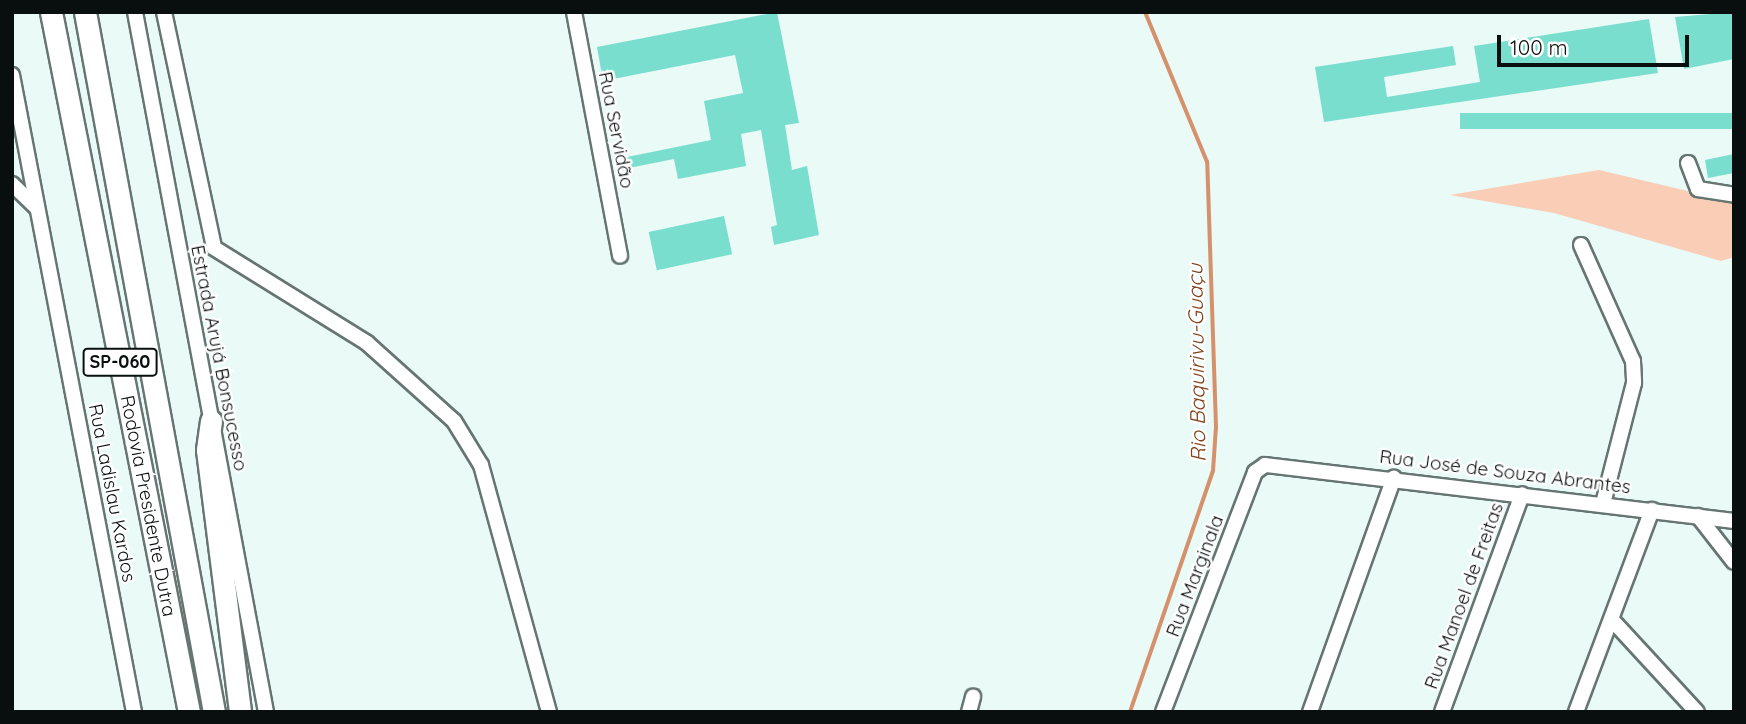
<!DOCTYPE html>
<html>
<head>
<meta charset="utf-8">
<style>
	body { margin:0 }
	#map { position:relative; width:1746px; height:724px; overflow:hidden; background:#e9faf7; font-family:Quicksand,sans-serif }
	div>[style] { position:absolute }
	.green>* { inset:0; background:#f9cdb6 }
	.stream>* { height:3.5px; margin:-1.75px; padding:0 1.75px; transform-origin:1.75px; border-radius:1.75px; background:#d5916c }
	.building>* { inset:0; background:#7adecf; transform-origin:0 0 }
	.roads { filter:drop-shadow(2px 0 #667572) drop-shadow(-2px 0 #667572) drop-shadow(0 2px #667572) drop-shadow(0 -2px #667572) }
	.minor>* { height:14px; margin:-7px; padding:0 7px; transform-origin:7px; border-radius:7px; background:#fff }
	.highway>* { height:21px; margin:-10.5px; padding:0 10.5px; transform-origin:10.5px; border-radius:10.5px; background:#fff }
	span { translate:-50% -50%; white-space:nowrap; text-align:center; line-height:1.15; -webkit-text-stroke:5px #fff; paint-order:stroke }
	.shield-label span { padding:2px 5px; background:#fff; border:2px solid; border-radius:5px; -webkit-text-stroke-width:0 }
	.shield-label { font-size:18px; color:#090f0e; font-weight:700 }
	.street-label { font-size:19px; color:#090f0e }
	.water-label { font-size:21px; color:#82421b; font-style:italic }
	.frame { position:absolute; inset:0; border:14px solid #090f0e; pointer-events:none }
	.scale { position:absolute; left:1497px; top:35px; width:192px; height:32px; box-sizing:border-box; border:4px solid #090f0e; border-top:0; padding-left:9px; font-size:21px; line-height:24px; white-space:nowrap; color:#090f0e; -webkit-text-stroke:5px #fff; paint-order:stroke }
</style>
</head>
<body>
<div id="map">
	<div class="green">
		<div style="clip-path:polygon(1599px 170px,1734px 202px,1734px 257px,1721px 261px,1554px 213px,1450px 195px)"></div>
	</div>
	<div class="stream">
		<div style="left:1130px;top:712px;width:255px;rotate:-71deg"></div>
		<div style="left:1213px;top:471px;width:44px;rotate:-86.1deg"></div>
		<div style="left:1216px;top:427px;width:265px;rotate:-91.9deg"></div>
		<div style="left:1207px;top:162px;width:162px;rotate:-112.5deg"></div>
	</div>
	<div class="building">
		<div style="clip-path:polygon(777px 12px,799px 123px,785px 125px,792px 170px,807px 166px,819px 235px,774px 245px,771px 227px,777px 225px,761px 130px,741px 134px,746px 166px,678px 179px,674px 159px,624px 169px,622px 158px,711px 140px,704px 101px,743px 93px,735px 55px,603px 81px,597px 47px)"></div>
		<div style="clip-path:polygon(1734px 12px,1734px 59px,1684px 69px,1675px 17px)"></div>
		<div style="clip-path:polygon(1649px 19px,1658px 73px,1324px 122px,1315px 67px,1453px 46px,1456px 65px,1384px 77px,1387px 97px,1480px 82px,1474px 46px)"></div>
		<div style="left:1734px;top:113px;width:16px;height:274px;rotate:90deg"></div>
		<div style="clip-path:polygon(1734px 154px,1734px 173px,1708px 178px,1705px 160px)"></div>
		<div style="left:724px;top:216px;width:39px;height:77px;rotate:78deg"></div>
	</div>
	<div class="roads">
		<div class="minor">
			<div style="left:135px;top:12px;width:712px;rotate:79.4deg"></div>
			<div style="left:164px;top:12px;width:241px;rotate:78deg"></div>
			<div style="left:214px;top:248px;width:180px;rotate:31.8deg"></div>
			<div style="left:367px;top:343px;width:117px;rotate:41.9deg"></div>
			<div style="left:454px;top:421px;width:52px;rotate:58.5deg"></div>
			<div style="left:481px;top:465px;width:256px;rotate:74.6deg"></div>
			<div style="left:574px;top:12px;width:248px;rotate:79.3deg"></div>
			<div style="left:12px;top:75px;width:649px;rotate:79.16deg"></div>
			<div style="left:1688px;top:163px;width:28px;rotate:69deg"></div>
			<div style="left:1698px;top:189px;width:36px;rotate:9deg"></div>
			<div style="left:12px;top:184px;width:33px;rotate:44deg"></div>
			<div style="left:1581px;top:245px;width:127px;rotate:65.9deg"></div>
			<div style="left:1633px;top:361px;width:22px;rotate:87deg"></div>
			<div style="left:1634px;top:383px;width:125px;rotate:104.4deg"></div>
			<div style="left:1698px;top:516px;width:58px;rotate:52deg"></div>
			<div style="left:1612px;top:620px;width:125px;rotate:47.3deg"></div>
			<div style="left:969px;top:712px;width:16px;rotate:-75deg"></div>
			<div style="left:1163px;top:712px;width:257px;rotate:-69deg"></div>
			<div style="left:1255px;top:472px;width:12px;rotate:-35deg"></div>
			<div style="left:1265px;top:465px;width:472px;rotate:6.8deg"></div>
			<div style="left:1310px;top:712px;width:249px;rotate:-70.3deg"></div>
			<div style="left:1442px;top:712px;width:232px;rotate:-69.8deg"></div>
			<div style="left:1576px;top:712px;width:216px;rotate:-69.4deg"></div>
		</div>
		<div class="highway">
			<div style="left:51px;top:12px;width:713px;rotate:78.85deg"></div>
			<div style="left:85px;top:12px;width:712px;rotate:79.56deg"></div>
			<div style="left:211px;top:421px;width:29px;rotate:98deg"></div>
			<div style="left:207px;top:450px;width:264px;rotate:82.8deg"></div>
		</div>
	</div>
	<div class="shield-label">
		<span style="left:120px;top:362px">SP-060</span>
	</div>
	<div class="street-label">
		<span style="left:616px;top:130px;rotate:79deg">Rua Servidão</span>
		<span style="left:219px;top:358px;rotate:79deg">Estrada Arujá Bonsucesso</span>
		<span style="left:1505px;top:472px;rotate:7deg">Rua José de Souza Abrantes</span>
		<span style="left:112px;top:493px;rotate:79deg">Rua Ladislau Kardos</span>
		<span style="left:148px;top:506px;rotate:79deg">Rodovia Presidente Dutra</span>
		<span style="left:1195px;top:576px;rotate:-69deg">Rua Marginala</span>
		<span style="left:1464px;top:596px;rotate:-70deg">Rua Manoel de Freitas</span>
	</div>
	<div class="water-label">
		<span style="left:1196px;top:363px;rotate:-91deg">Rio Baquirivu-Guaçu</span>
	</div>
	<div class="frame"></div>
	<div class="scale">100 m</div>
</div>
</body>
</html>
